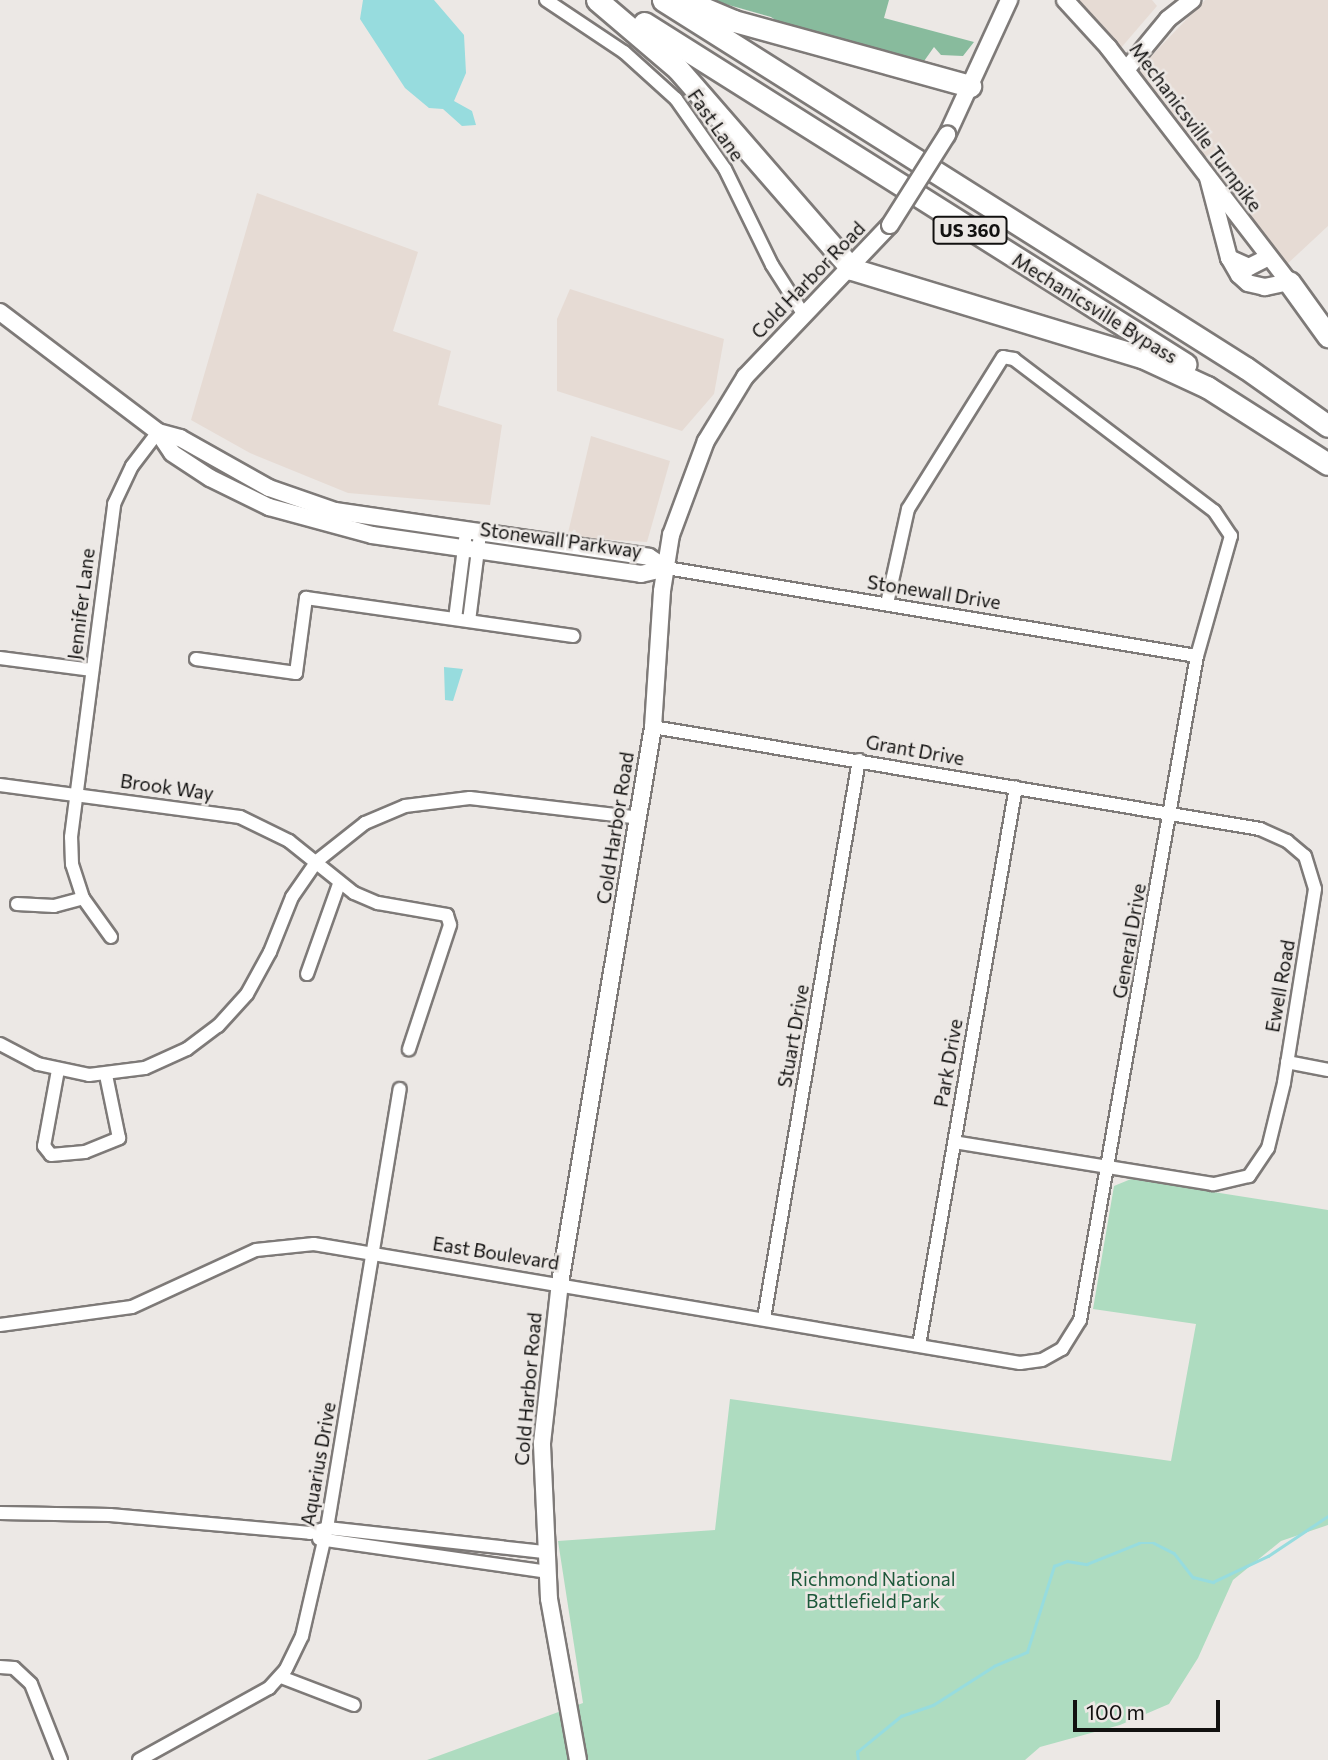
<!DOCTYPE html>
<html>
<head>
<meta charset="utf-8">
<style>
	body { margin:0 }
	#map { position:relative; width:1328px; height:1760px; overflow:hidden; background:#ece8e5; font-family:Commissioner,sans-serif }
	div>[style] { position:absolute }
	.built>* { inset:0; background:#e6dbd4 }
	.green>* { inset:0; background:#aedcc0 }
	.forest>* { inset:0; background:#88bb9d }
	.water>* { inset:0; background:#97dcde }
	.stream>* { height:2.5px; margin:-1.25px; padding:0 1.25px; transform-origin:1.25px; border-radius:1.25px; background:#97dcde }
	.roads { filter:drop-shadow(2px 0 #7e7a78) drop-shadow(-2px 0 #7e7a78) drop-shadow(0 2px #7e7a78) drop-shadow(0 -2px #7e7a78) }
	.street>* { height:12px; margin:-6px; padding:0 6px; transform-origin:6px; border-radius:6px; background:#fff }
	.secondary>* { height:16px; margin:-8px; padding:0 8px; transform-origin:8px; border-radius:8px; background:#fff }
	.highway>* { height:21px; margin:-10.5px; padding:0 10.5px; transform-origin:10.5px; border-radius:10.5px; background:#fff }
	.bridges { filter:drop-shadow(2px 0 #7e7a78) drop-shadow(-2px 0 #7e7a78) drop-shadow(0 2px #7e7a78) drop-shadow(0 -2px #7e7a78) }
	.secondary-bridge>* { height:16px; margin:-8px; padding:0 8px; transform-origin:8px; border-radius:8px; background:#fff }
	span { translate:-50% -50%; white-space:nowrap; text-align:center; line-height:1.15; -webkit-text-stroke:5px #ece8e5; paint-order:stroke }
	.shield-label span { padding:2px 5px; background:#ece8e5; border:2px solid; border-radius:5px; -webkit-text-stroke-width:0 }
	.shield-label { font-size:18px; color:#121110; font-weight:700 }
	.street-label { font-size:19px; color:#121110 }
	.park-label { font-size:19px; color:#1c583a }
	.scale { position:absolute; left:1073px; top:1700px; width:147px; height:32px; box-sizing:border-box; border:4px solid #121110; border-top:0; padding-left:9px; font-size:21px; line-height:24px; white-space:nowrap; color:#121110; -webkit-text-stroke:5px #ece8e5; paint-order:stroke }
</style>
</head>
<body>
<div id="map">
	<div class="built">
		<div style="clip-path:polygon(1079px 0,1152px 0,1157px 6px,1120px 49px)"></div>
		<div style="clip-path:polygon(1205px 0,1328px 0,1328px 226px,1284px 267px,1134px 74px)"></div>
		<div style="clip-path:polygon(257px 193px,418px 252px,393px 331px,451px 351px,438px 405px,502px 425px,490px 505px,348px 493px,250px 453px,191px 420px)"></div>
		<div style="clip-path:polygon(570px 289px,724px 339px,714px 394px,682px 431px,557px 391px,557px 319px)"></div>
		<div style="clip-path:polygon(591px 436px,670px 461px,647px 542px,567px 537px)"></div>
	</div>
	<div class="green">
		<div style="clip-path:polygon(1131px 1179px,1328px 1210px,1328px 1525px,1281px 1541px,1233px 1580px,1198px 1658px,1169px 1704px,1120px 1725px,1040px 1747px,1025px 1760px,427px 1760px,583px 1703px,558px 1541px,715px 1530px,730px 1399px,1171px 1461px,1196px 1324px,1093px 1309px,1114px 1186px)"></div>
	</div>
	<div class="forest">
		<div style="clip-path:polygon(711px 0,889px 0,884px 18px,974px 42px,963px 56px,941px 55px,934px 47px,922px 64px,789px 29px,771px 17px)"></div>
	</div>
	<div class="water">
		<div style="clip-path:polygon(363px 0,434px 0,464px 35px,466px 73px,454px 101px,472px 111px,476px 125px,462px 126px,443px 109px,429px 108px,405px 88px,360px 19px)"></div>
		<div style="clip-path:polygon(444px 667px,463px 669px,453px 701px,445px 700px)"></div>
	</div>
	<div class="stream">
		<div style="left:858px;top:1760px;width:8px;rotate:-97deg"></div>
		<div style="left:857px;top:1752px;width:57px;rotate:-39.3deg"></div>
		<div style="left:901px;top:1716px;width:34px;rotate:-19deg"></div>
		<div style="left:933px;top:1705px;width:72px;rotate:-32.6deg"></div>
		<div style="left:994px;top:1666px;width:36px;rotate:-23deg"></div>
		<div style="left:1027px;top:1652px;width:90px;rotate:-72.6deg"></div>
		<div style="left:1054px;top:1566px;width:14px;rotate:-21deg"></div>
		<div style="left:1067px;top:1561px;width:20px;rotate:9deg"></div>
		<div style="left:1087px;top:1564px;width:56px;rotate:-22deg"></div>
		<div style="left:1139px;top:1543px;width:15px"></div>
		<div style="left:1154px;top:1543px;width:22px;rotate:27deg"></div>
		<div style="left:1174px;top:1553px;width:31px;rotate:52deg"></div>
		<div style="left:1193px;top:1577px;width:21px;rotate:14deg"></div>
		<div style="left:1213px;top:1582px;width:61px;rotate:-25.3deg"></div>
		<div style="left:1268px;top:1556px;width:72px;rotate:-33.7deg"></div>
	</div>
	<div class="roads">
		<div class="street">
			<div style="left:546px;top:0;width:94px;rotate:33.7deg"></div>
			<div style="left:624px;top:52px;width:70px;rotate:42.1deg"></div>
			<div style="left:676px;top:99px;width:85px;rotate:55deg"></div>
			<div style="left:725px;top:169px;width:107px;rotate:63.9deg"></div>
			<div style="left:772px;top:265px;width:59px;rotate:57.4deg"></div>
			<div style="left:666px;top:568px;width:538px;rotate:9.41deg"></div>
			<div style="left:455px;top:619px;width:88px;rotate:-82.8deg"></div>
			<div style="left:469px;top:621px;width:88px;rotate:-82.8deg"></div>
			<div style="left:0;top:658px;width:93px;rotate:7.4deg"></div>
			<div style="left:196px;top:659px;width:101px;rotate:8deg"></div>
			<div style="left:296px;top:673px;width:76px;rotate:-82.4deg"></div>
			<div style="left:306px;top:598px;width:270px;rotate:8.1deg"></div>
			<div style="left:653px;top:727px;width:616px;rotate:9.54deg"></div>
			<div style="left:1260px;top:829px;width:30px;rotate:24deg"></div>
			<div style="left:1287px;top:841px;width:23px;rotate:40deg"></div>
			<div style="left:1305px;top:856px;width:34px;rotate:73deg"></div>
			<div style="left:1315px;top:889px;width:196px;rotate:99.1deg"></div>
			<div style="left:1284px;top:1083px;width:67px;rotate:103.8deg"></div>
			<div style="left:1268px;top:1148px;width:34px;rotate:124deg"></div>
			<div style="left:1249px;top:1176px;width:37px;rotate:167deg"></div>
			<div style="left:1213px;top:1184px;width:262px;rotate:-170.8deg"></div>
			<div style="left:0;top:785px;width:242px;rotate:7.6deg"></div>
			<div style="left:240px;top:817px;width:55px;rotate:26.1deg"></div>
			<div style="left:289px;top:841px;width:83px;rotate:38.7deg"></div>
			<div style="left:354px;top:893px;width:26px;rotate:23deg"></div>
			<div style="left:378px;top:903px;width:70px;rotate:9.9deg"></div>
			<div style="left:447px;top:915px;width:10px;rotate:73deg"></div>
			<div style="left:450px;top:925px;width:131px;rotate:108.3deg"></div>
			<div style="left:17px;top:904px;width:37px;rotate:3deg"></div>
			<div style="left:54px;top:906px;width:30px;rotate:-15deg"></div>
			<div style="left:111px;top:937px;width:48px;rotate:-125.7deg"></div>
			<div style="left:83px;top:898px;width:36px;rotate:-108deg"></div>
			<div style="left:72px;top:864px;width:27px;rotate:-92deg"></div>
			<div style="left:71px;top:837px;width:336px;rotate:-82.6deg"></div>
			<div style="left:114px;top:504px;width:42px;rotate:-64.7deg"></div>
			<div style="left:132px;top:466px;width:43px;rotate:-52.6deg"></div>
			<div style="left:307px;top:974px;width:96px;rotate:-70.4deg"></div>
			<div style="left:0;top:1044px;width:43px;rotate:27.8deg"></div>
			<div style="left:38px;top:1064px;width:52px;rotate:12.2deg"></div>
			<div style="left:89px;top:1075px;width:56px;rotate:-7.1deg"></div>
			<div style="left:145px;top:1068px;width:46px;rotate:-24.3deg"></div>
			<div style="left:187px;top:1049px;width:39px;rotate:-37deg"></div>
			<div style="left:218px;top:1026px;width:43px;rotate:-47.8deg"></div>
			<div style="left:247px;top:994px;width:48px;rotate:-61.3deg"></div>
			<div style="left:270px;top:952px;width:59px;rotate:-68.2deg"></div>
			<div style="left:292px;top:897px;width:44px;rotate:-55.2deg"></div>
			<div style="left:317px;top:861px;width:61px;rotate:-38.4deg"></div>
			<div style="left:365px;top:823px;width:43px;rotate:-23deg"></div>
			<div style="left:405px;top:806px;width:65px;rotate:-7deg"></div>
			<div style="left:470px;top:798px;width:170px;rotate:6.7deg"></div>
			<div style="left:1287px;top:1062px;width:42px;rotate:11deg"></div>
			<div style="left:58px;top:1070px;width:77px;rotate:100.4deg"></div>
			<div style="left:44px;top:1146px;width:11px;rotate:52deg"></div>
			<div style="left:51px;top:1155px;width:34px;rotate:-5deg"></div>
			<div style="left:85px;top:1152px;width:37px;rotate:-22deg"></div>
			<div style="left:119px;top:1138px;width:64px;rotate:-101.7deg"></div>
			<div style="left:764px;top:1318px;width:566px;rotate:-80.34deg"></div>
			<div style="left:0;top:1325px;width:133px;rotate:-7.8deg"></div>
			<div style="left:132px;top:1307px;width:136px;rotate:-24.7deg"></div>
			<div style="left:256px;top:1250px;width:58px;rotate:-5.9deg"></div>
			<div style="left:314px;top:1244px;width:716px;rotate:9.57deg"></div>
			<div style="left:1020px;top:1363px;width:22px;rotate:-8deg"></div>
			<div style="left:1042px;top:1360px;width:23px;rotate:-29deg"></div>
			<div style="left:1062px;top:1349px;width:34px;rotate:-58deg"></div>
			<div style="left:1080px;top:1320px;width:674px;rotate:-80.01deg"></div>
			<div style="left:1197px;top:656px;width:125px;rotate:-74.2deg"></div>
			<div style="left:1231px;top:536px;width:30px;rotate:-124deg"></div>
			<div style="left:1214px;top:511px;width:251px;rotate:-142.8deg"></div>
			<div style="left:1014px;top:359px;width:11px;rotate:-170deg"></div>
			<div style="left:1003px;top:357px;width:179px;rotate:122deg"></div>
			<div style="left:908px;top:509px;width:97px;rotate:102.5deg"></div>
			<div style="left:919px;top:1345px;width:566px;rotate:-80.14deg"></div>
			<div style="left:0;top:1513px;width:110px;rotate:1deg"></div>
			<div style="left:110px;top:1515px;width:201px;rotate:5.1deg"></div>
			<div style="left:310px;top:1533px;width:18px;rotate:-16deg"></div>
			<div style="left:327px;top:1528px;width:218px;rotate:6.3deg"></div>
			<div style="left:319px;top:1539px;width:230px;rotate:8.2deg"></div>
			<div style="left:0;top:1667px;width:14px;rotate:4deg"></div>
			<div style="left:14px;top:1668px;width:23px;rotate:43deg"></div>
			<div style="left:31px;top:1684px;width:82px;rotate:68.5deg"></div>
			<div style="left:281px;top:1677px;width:78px;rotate:21deg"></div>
			<div style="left:139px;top:1760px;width:149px;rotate:-29deg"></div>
			<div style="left:269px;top:1688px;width:25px;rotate:-48deg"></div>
			<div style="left:286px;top:1669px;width:37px;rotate:-64deg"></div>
			<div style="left:302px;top:1636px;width:111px;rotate:-77deg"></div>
			<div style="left:327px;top:1528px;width:445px;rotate:-80.6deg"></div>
		</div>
		<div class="secondary">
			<div style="left:1065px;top:0;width:64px;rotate:47.5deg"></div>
			<div style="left:1108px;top:47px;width:297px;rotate:52.4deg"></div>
			<div style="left:1289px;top:282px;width:25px;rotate:168deg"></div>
			<div style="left:1265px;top:287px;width:17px;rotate:-167deg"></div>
			<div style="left:1248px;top:283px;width:12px;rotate:-138deg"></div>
			<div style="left:1239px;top:275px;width:20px;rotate:-120deg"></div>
			<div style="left:1229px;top:258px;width:83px;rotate:-104.7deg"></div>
			<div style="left:1126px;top:70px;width:66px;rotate:-50.5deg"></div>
			<div style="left:1168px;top:19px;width:31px;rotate:-38deg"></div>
			<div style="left:947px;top:135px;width:149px;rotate:-65.3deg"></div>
			<div style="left:1229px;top:258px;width:22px;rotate:24deg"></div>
			<div style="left:1249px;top:267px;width:22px;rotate:-27deg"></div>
			<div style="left:0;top:312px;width:198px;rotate:37.2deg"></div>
			<div style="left:158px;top:432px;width:25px;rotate:56deg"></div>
			<div style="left:172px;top:453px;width:45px;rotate:33.3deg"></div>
			<div style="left:210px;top:478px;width:66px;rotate:26.2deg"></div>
			<div style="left:269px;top:507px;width:107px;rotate:15.2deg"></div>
			<div style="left:372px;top:535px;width:272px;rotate:8.2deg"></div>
			<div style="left:641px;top:574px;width:26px;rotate:-13deg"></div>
			<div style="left:158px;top:432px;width:23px;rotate:15deg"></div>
			<div style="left:180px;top:438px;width:102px;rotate:29.3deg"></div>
			<div style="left:269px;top:488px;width:70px;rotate:19.2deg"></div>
			<div style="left:335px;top:511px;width:317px;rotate:8.3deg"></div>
			<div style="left:649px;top:557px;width:20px;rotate:33deg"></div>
			<div style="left:578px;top:1760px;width:164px;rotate:-100.2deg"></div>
			<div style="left:549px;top:1599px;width:156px;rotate:-92.6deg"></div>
			<div style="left:542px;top:1443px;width:161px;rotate:-83.6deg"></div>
			<div style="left:560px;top:1283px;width:564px;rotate:-80.5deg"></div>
			<div style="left:653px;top:727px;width:136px;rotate:-86.2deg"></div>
			<div style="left:662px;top:591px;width:57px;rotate:-80.9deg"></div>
			<div style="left:671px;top:535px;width:100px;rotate:-69.6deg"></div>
			<div style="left:706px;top:441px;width:75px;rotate:-58.6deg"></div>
			<div style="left:745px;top:377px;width:210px;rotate:-46.4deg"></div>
		</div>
		<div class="highway">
			<div style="left:597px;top:0;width:106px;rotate:40.4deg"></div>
			<div style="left:678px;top:69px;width:265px;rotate:49deg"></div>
			<div style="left:852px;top:269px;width:303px;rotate:16.9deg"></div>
			<div style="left:1142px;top:357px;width:72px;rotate:24.8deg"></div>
			<div style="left:1207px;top:387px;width:143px;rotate:32.5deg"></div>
			<div style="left:663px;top:0;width:689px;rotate:32.26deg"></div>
			<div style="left:1246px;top:368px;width:100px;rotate:35.3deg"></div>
			<div style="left:684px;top:0;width:54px;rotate:22.8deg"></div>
			<div style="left:734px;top:21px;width:245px;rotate:15.4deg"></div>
			<div style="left:644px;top:23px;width:640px;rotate:32.22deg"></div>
			<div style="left:1289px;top:282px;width:67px;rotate:54.2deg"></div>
		</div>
	</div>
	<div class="bridges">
		<div class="secondary-bridge">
			<div style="left:890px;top:225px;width:107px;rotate:-57.7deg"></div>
		</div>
	</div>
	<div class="shield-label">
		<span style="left:970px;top:230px">US 360</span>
	</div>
	<div class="street-label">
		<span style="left:716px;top:125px;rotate:55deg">Fast Lane</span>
		<span style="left:1196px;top:127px;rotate:53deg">Mechanicsville Turnpike</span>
		<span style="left:808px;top:280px;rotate:-46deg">Cold Harbor Road</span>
		<span style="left:1095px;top:308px;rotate:32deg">Mechanicsville Bypass</span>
		<span style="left:561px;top:540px;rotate:8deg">Stonewall Parkway</span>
		<span style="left:934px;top:592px;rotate:9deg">Stonewall Drive</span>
		<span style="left:81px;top:604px;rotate:-83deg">Jennifer Lane</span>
		<span style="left:915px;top:750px;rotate:10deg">Grant Drive</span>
		<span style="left:167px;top:787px;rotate:8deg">Brook Way</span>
		<span style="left:615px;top:828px;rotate:-81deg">Cold Harbor Road</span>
		<span style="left:1129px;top:941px;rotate:-80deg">General Drive</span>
		<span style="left:1280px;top:986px;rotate:-80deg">Ewell Road</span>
		<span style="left:793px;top:1036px;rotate:-80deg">Stuart Drive</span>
		<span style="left:948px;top:1063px;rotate:-80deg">Park Drive</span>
		<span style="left:496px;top:1253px;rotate:9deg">East Boulevard</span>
		<span style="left:528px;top:1389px;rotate:-85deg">Cold Harbor Road</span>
		<span style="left:318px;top:1464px;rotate:-80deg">Aquarius Drive</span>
	</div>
	<div class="park-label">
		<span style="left:873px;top:1590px">Richmond National<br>Battlefield Park</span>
	</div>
	<div class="scale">100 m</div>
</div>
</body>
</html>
